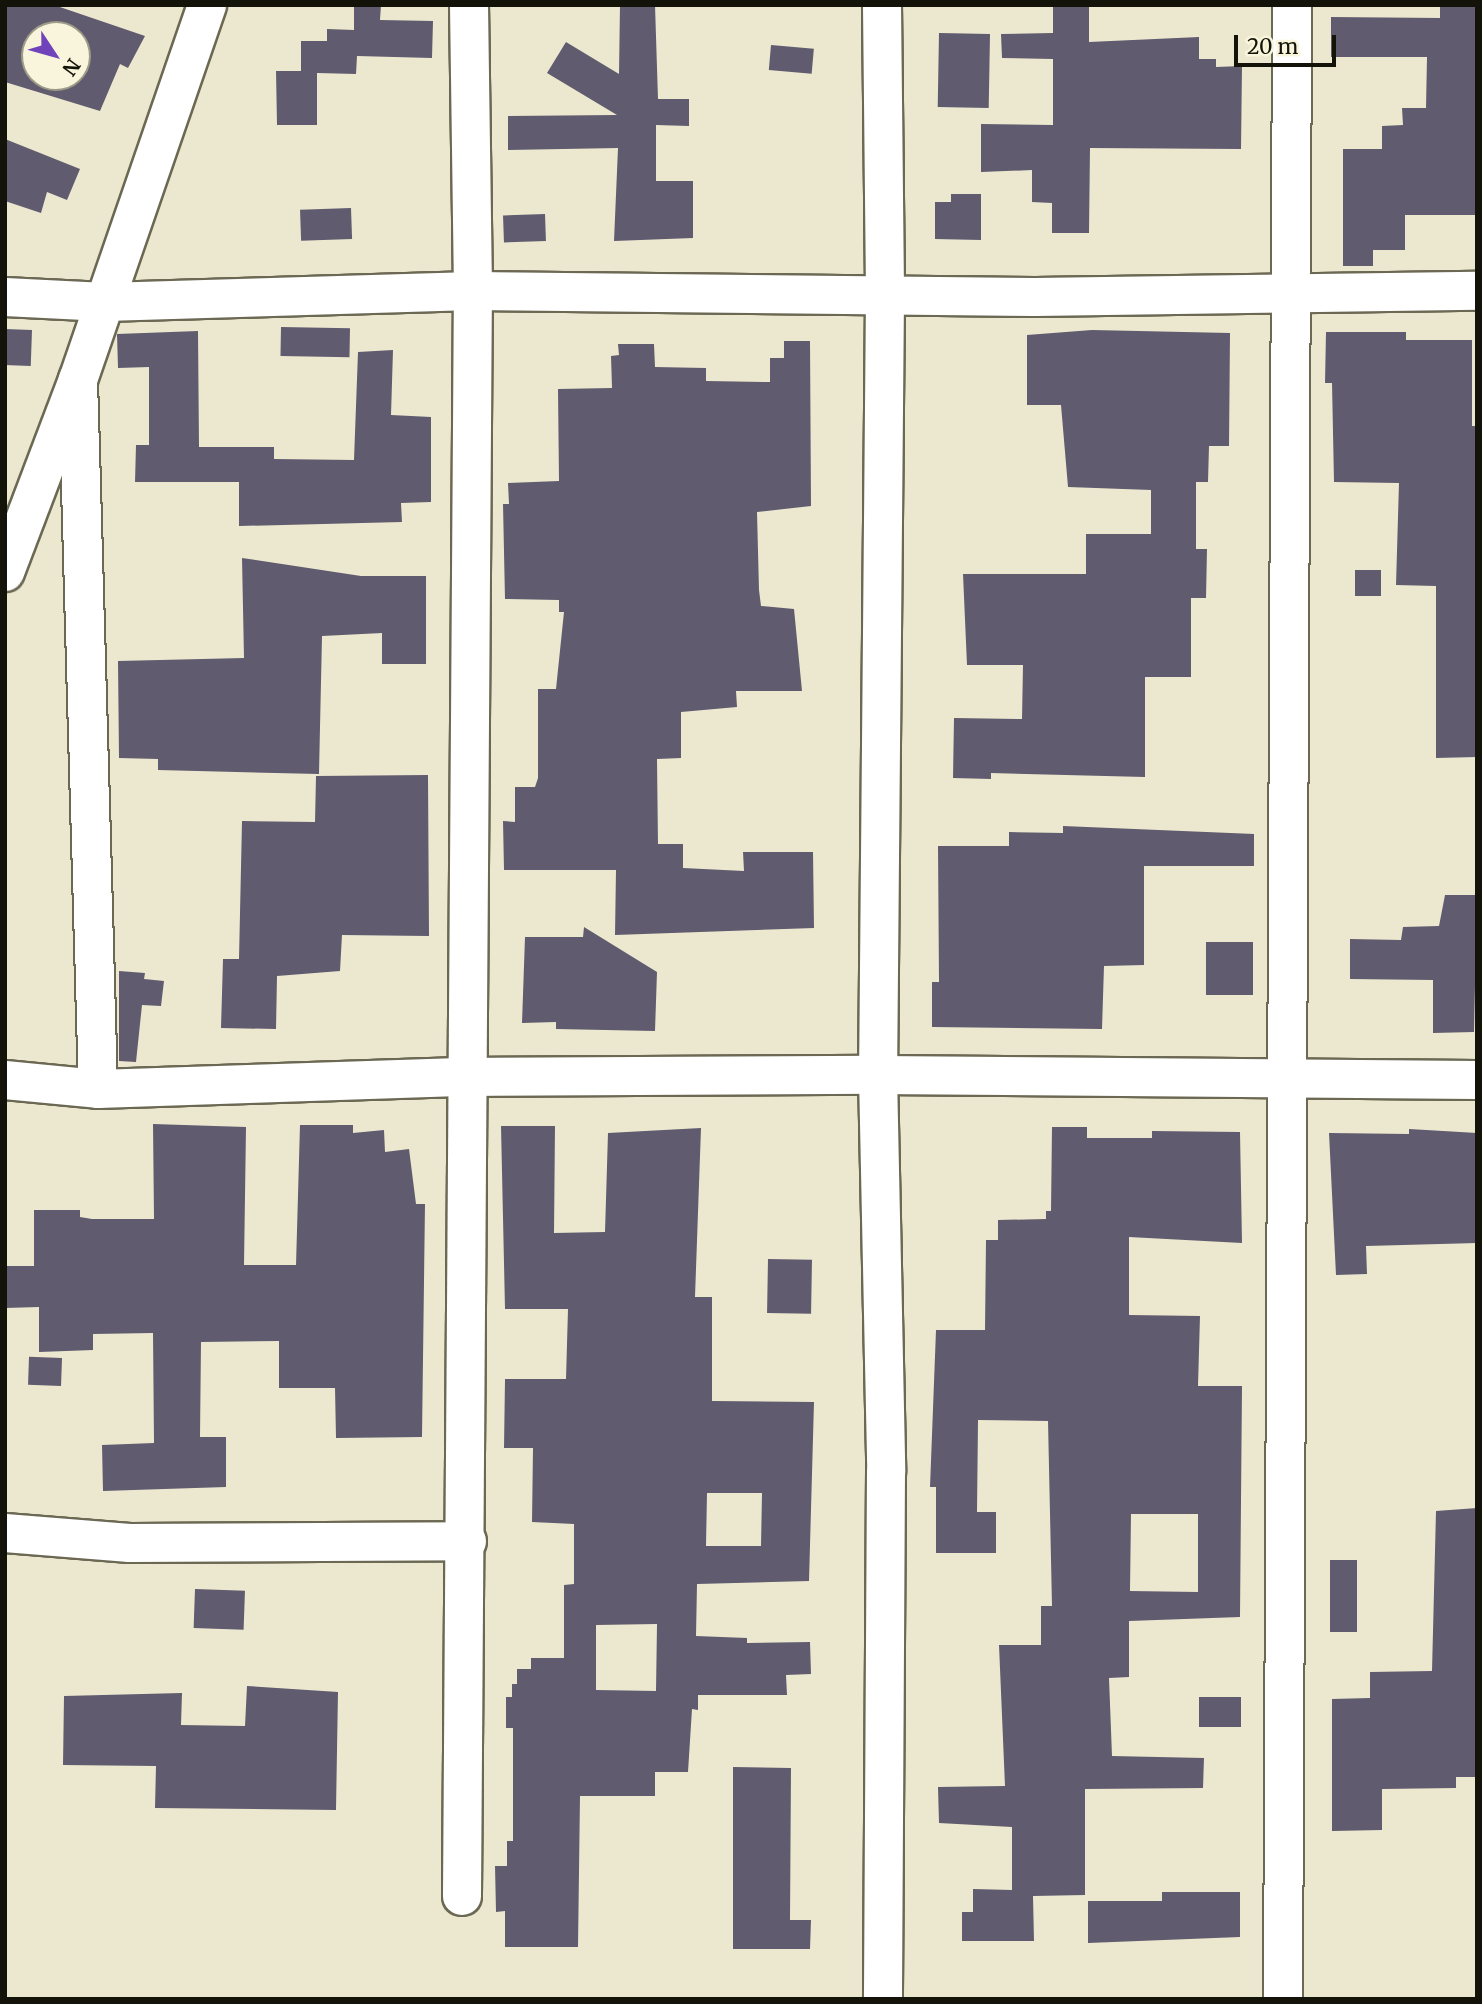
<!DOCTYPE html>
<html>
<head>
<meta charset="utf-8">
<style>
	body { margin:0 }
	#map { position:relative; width:1482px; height:2004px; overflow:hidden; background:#ebe8cf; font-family:Merriweather,serif }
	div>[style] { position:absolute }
	.building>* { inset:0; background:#605b6f; transform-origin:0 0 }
	.roads { filter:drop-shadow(2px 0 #6b6853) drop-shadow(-2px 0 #6b6853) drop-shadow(0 2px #6b6853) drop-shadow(0 -2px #6b6853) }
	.street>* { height:38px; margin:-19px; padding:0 19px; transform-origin:19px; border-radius:19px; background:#fff }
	span { translate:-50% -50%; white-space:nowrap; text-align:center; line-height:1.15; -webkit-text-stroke:7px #f8f5dc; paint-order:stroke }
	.frame { position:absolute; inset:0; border:7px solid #14130a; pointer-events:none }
	.north { position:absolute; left:21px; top:21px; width:70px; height:70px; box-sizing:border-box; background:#f8f5dc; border:2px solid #9d9b88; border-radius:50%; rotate:126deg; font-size:19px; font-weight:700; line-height:28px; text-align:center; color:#14130a }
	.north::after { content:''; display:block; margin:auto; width:24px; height:32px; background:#7043bb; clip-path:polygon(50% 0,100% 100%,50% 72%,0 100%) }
	.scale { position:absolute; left:1234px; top:35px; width:102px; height:32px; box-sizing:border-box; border:4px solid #14130a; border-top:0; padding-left:9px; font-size:21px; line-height:24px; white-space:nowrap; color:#14130a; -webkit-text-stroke:5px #f8f5dc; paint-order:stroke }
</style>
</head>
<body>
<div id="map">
	<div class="building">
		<div style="clip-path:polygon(evenodd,5px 5px,54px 5px,145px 36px,128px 68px,120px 64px,100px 111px,5px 82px,5px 5px,35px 35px,77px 35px,77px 77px,35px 77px,35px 35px)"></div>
		<div style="clip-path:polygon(354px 5px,381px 5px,380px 20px,433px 21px,432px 58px,357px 56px,356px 74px,317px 73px,317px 125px,277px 125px,276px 71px,301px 71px,301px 41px,327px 41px,327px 29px,354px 30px)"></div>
		<div style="clip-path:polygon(620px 5px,655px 5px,658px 99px,689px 99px,689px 126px,656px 125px,656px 181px,693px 181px,693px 238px,614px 241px,618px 148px,508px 150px,508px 116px,617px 115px,547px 73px,566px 42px,619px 74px)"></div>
		<div style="clip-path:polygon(1053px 5px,1089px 5px,1089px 42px,1199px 37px,1199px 59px,1216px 59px,1216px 67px,1242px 66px,1241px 149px,1090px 148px,1089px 233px,1052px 233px,1052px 203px,1032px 202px,1032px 170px,981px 172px,981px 124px,1053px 125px,1053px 59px,1002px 58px,1001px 34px,1053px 33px)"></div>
		<div style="clip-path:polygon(1440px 5px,1475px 5px,1477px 215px,1405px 215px,1405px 250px,1373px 250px,1373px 266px,1343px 266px,1343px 149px,1382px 149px,1382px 126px,1403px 125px,1402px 108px,1426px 108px,1427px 57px,1331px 57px,1331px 17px,1440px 18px)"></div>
		<div style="left:939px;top:33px;width:51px;height:74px;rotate:1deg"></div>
		<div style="left:771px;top:45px;width:43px;height:25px;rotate:5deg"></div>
		<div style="clip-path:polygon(5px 139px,80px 169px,67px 200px,47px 192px,41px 213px,5px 201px)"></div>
		<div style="clip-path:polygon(951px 194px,981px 194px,981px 240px,935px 239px,935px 202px,951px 202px)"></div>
		<div style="left:351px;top:208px;width:31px;height:51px;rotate:88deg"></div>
		<div style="left:545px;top:214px;width:27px;height:42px;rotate:88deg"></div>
		<div style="left:281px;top:327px;width:69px;height:29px;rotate:1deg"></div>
		<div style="left:32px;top:330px;width:36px;height:27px;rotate:92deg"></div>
		<div style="clip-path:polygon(1092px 330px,1230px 333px,1229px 446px,1209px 446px,1208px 482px,1196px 482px,1196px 549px,1207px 549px,1206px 598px,1191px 598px,1191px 677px,1145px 677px,1145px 777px,991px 773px,991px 779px,953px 778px,954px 718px,1022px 719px,1023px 665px,967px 665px,963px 574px,1086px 574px,1086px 534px,1151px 534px,1151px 490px,1068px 487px,1061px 405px,1027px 405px,1027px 335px)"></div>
		<div style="clip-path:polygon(198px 331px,199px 447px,274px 447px,274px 459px,354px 460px,358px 352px,393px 350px,391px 415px,431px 417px,431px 502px,401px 503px,402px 522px,239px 526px,239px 482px,135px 482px,136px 445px,149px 445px,149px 367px,118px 368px,117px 334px)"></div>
		<div style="clip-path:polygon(1326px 332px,1406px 332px,1406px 340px,1472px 340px,1472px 426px,1477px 426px,1477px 757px,1436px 758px,1436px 586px,1396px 585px,1399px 483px,1334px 482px,1332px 383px,1325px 383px)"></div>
		<div style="clip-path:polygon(784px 341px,810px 341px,811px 506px,757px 512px,759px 590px,761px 606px,794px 609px,802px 691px,736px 691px,737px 707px,681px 712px,681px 758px,657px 759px,658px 844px,683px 844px,683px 868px,744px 871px,743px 852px,813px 852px,814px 928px,615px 935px,616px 870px,504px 870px,503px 821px,515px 822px,515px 787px,535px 787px,538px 778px,538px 689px,556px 689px,564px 612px,559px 612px,559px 600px,505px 599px,503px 504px,509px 504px,508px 483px,559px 481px,558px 389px,612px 388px,611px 356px,619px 355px,618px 344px,654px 344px,655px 367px,706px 368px,706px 381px,770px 382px,770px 358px,784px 358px)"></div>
		<div style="clip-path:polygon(242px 558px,361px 576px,426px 576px,426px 664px,382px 664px,382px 633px,322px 636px,319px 774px,158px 770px,158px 759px,119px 758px,118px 661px,244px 658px)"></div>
		<div style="left:1381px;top:570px;width:26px;height:26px;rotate:90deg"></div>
		<div style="clip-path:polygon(428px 775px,429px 936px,342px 935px,340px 971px,277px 976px,276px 1029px,221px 1028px,223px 959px,239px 959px,242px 821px,315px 822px,316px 776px)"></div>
		<div style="clip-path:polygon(1063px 826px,1254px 834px,1254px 866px,1144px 866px,1144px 965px,1104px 966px,1102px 1029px,932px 1027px,932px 982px,939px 982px,938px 846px,1009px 846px,1009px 832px,1063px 833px)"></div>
		<div style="clip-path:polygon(1445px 895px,1477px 895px,1474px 1032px,1433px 1033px,1433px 980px,1350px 979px,1350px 939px,1401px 940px,1403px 927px,1439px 926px)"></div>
		<div style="clip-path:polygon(584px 927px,657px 972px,655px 1031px,556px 1029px,556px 1022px,522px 1023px,525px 937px,583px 937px)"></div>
		<div style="left:1206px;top:942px;width:47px;height:53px"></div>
		<div style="clip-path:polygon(119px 971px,145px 973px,144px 979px,164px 981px,161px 1006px,142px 1005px,136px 1062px,119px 1061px)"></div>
		<div style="clip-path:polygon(153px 1124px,246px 1127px,244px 1265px,296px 1265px,300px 1125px,353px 1125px,353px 1133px,384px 1130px,385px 1152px,409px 1149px,416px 1204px,425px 1204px,422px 1437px,336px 1438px,335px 1388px,279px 1388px,279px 1341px,201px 1342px,200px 1437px,226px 1437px,226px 1487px,103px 1491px,102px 1445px,154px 1443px,153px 1333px,93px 1334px,93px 1350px,39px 1352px,39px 1307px,5px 1308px,5px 1266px,34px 1266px,34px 1210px,80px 1210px,80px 1217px,92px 1219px,154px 1219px)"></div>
		<div style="clip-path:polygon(evenodd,501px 1126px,555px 1126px,554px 1233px,605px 1232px,608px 1133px,701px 1128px,695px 1297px,712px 1297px,712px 1401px,814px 1402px,809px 1581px,697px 1584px,696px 1636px,747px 1638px,747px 1643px,810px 1642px,811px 1674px,786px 1675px,787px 1695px,698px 1695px,698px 1710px,692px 1709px,688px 1772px,655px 1772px,655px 1796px,580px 1796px,578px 1947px,505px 1947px,505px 1911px,496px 1912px,495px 1866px,507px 1866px,507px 1841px,513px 1841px,513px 1728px,506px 1728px,506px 1697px,512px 1697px,512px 1684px,517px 1684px,517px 1669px,531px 1669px,531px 1658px,564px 1658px,564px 1585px,574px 1584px,574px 1524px,532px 1522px,533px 1448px,504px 1448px,505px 1379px,566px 1379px,568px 1309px,505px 1309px,501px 1126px,707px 1493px,762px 1493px,761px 1546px,706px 1546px,707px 1493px,501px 1126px,657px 1624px,656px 1691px,596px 1690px,596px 1625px,657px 1624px)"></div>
		<div style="clip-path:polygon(evenodd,1052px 1127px,1087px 1127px,1087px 1138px,1152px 1138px,1152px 1131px,1240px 1132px,1242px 1243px,1129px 1237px,1129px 1315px,1200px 1316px,1198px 1386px,1242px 1386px,1240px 1617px,1129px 1621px,1129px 1677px,1109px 1678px,1112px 1756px,1204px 1758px,1203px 1788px,1085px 1789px,1085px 1895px,1033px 1896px,1034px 1941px,962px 1941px,962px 1912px,973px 1912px,973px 1889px,1012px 1890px,1012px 1827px,939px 1823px,938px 1787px,1005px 1786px,999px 1645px,1041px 1645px,1041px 1606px,1052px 1606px,1048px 1421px,978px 1420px,977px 1512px,996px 1512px,996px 1553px,936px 1553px,936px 1487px,930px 1487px,936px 1330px,985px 1330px,986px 1240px,998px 1240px,998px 1220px,1046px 1219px,1046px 1211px,1051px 1211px,1052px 1127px,1131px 1514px,1198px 1514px,1198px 1592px,1130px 1591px,1131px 1514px)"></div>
		<div style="clip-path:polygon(1409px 1129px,1477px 1133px,1477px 1243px,1366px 1246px,1367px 1274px,1336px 1275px,1329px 1133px,1409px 1134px)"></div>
		<div style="left:768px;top:1259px;width:44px;height:54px;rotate:1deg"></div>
		<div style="left:62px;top:1358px;width:28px;height:33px;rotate:92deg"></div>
		<div style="clip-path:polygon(1477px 1508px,1477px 1777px,1456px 1777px,1456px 1788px,1382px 1789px,1382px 1830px,1332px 1831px,1332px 1699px,1370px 1698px,1370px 1672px,1432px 1671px,1436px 1511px)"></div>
		<div style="left:1330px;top:1560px;width:27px;height:72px"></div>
		<div style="left:195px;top:1589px;width:50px;height:39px;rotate:2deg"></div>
		<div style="clip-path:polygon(247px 1686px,338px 1692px,336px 1810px,155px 1808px,156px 1766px,63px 1765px,64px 1696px,182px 1693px,181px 1725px,245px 1726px)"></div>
		<div style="left:1241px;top:1697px;width:30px;height:42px;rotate:90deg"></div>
		<div style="clip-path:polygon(733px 1767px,791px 1768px,790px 1920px,811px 1920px,810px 1949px,733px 1949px)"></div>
		<div style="clip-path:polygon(1162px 1892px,1240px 1892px,1240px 1937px,1088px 1943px,1088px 1901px,1162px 1901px)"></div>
	</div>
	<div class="roads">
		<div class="street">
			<div style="left:882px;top:5px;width:291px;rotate:89.4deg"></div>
			<div style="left:885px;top:296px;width:779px;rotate:90.51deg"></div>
			<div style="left:878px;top:1075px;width:397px;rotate:88.8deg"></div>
			<div style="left:886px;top:1472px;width:527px;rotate:90.33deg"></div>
			<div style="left:5px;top:297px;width:100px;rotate:2.9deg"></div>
			<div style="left:105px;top:302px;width:368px;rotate:-1.7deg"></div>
			<div style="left:473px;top:291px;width:562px;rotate:0.61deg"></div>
			<div style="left:1035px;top:297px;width:442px;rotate:-0.8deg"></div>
			<div style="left:78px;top:380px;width:709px;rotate:88.38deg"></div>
			<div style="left:5px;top:572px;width:205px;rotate:-69.2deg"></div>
			<div style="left:78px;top:380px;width:397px;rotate:-71deg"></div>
			<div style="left:5px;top:1080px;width:93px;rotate:5.5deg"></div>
			<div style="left:98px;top:1089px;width:369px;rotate:-1.9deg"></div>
			<div style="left:467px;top:1077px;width:411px;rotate:-0.3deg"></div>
			<div style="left:878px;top:1075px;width:599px;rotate:0.48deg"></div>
			<div style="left:5px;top:1533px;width:125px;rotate:4.6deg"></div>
			<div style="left:130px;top:1543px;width:337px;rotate:-0.3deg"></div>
			<div style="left:462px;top:1896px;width:1605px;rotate:-89.61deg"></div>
			<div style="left:473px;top:291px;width:286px;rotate:-90.8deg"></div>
			<div style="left:1283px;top:1999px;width:1994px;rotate:-89.74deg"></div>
		</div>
	</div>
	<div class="frame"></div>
	<div class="north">N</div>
	<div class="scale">20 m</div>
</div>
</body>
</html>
